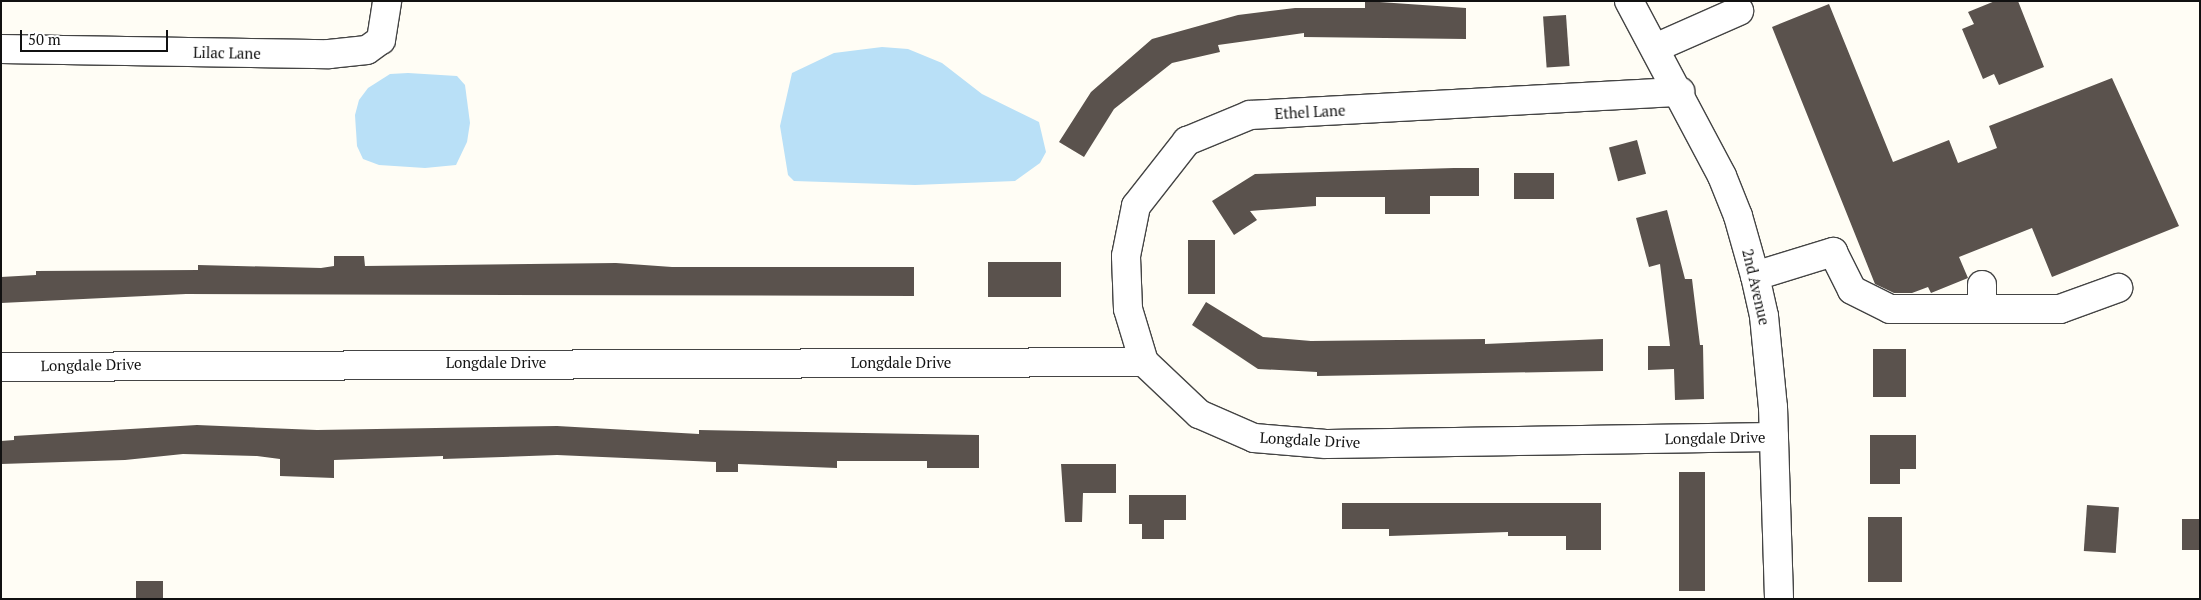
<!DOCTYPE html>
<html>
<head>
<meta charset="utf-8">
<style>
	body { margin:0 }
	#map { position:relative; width:2201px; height:600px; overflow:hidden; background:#fffdf5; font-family:"PT Serif",serif }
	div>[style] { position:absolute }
	.water>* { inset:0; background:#b9e0f7 }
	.building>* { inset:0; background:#5a524d; transform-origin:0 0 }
	.roads { filter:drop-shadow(1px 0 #444) drop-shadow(-1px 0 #444) drop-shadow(0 1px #444) drop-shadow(0 -1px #444) }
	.minor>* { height:28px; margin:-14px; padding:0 14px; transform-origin:14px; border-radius:14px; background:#fff }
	span { translate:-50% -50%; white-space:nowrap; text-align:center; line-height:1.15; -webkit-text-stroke:5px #fff; paint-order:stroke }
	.street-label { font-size:15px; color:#111 }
	.frame { position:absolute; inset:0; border:2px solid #111; pointer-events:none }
	.scale { position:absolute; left:20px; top:30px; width:148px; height:22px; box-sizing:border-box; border:2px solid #111; border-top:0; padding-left:6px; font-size:15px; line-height:18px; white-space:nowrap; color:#111; -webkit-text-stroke:4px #fff; paint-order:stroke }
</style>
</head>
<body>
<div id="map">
	<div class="water">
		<div style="clip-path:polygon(882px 47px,908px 49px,942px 63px,982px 94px,1039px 122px,1046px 152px,1040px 163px,1015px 181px,915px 185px,794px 181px,788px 175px,780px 126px,792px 73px,834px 53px)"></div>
		<div style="clip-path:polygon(408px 73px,457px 76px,465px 85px,470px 123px,467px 142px,456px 165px,425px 168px,379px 165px,363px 159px,357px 146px,355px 115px,359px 100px,368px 88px,390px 74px)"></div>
	</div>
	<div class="building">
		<div style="clip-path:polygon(1365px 1px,1466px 8px,1466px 39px,1304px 37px,1304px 33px,1218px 45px,1220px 52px,1172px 63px,1114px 109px,1084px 157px,1059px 142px,1091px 92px,1152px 39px,1238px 15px,1295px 8px,1365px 8px)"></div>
		<div style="clip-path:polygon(1995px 1px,2018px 1px,2044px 67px,1999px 85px,1994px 74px,1983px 79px,1962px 29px,1974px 24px,1968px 12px)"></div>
		<div style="clip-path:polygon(1829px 4px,1893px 162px,1949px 140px,1958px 163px,1997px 148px,1989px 126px,2112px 78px,2179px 226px,2052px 277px,2032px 228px,1959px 257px,1968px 278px,1931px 293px,1928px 287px,1912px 293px,1894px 293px,1875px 284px,1772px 27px)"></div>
		<div style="left:1566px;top:15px;width:51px;height:23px;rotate:86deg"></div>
		<div style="left:1637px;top:140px;width:35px;height:29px;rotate:75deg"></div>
		<div style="clip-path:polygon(1454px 168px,1479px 168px,1479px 196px,1430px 196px,1430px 214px,1385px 214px,1385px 197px,1316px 197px,1316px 206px,1250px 211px,1257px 220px,1234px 235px,1212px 201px,1255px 174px)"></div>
		<div style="left:1514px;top:173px;width:40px;height:26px"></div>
		<div style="clip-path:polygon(1667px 210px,1685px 279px,1692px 279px,1700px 345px,1703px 345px,1704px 399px,1675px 400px,1674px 369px,1648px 370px,1648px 346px,1670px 346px,1660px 264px,1649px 267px,1636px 218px)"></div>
		<div style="left:1188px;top:240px;width:27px;height:54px"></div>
		<div style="clip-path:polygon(334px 256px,364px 256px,365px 266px,616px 263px,672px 267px,914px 267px,914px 296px,186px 294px,1px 303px,1px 277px,36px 275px,36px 271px,198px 270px,198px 265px,321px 268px,334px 266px)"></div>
		<div style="left:988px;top:262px;width:73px;height:35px"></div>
		<div style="clip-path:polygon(1206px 302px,1263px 337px,1311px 341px,1485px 339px,1485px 344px,1603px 339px,1603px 371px,1317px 376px,1317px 372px,1258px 369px,1192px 325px)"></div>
		<div style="left:1873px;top:349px;width:33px;height:48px"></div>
		<div style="clip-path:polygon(197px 425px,317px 430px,557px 426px,699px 434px,699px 430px,979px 435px,979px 468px,927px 468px,927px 461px,837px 461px,837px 468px,738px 464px,738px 472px,716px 472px,716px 462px,557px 455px,443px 459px,443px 456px,334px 460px,334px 478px,280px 476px,280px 459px,257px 456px,183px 454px,125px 460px,1px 464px,1px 441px,14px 440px,14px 436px)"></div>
		<div style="clip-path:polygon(1870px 435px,1916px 435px,1916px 469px,1900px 469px,1900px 484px,1870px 484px)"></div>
		<div style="clip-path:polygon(1061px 464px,1116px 464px,1116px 493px,1083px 493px,1082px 522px,1065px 522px)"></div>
		<div style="left:1679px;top:472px;width:26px;height:119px"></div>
		<div style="clip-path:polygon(1129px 495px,1186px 495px,1186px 520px,1164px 520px,1164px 539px,1142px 539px,1142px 524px,1129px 524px)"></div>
		<div style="clip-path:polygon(1342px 503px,1601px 503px,1601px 550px,1566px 550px,1566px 536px,1508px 536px,1508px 532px,1389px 536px,1389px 529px,1342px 529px)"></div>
		<div style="left:2087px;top:505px;width:32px;height:46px;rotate:4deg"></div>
		<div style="left:1868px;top:517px;width:34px;height:65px"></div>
		<div style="left:2182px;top:519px;width:18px;height:31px"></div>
		<div style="left:136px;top:581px;width:27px;height:18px"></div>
	</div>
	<div class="roads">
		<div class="minor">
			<div style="left:1629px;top:1px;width:198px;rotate:62deg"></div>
			<div style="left:1722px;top:176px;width:43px;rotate:68.2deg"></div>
			<div style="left:1738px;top:216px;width:62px;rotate:74.2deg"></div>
			<div style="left:1755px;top:276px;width:41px;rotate:77.3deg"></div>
			<div style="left:1764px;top:316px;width:91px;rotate:84.4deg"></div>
			<div style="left:1773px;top:407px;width:192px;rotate:88.2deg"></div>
			<div style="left:1655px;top:48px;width:92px;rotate:-23.8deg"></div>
			<div style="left:1px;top:49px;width:328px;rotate:0.9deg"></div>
			<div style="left:329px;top:54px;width:38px;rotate:-6deg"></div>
			<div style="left:367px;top:50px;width:17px;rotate:-36deg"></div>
			<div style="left:381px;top:40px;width:39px;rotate:-81deg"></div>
			<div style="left:1755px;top:276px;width:82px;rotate:-17.1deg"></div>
			<div style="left:1833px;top:252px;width:42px;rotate:63.4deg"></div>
			<div style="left:1852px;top:290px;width:42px;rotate:26.6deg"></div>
			<div style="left:1890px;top:309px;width:170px"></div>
			<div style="left:2060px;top:309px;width:62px;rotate:-19.9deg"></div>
			<div style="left:1982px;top:285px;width:23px;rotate:90deg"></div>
			<div style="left:1144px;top:362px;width:55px;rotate:-106.8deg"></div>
			<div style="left:1128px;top:309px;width:53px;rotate:-92.2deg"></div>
			<div style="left:1126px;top:256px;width:51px;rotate:-78.7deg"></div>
			<div style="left:1136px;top:206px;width:83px;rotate:-51.9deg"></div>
			<div style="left:1187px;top:141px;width:68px;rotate:-22.4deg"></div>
			<div style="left:1250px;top:115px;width:431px;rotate:-3.1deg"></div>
			<div style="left:1px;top:367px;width:1143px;rotate:-0.25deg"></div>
			<div style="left:1144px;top:362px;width:76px;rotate:43.4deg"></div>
			<div style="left:1199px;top:414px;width:60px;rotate:23.6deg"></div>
			<div style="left:1254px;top:438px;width:72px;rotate:4.8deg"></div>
			<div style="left:1326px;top:444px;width:448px;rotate:-0.9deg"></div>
		</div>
	</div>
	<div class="street-label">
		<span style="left:227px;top:53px;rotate:1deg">Lilac Lane</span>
		<span style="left:1310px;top:112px;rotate:-3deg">Ethel Lane</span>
		<span style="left:1756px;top:287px;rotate:77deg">2nd Avenue</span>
		<span style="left:496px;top:363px">Longdale Drive</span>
		<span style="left:901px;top:363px">Longdale Drive</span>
		<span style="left:91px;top:365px;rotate:-1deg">Longdale Drive</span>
		<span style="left:1715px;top:438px;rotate:-1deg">Longdale Drive</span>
		<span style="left:1310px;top:440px;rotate:3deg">Longdale Drive</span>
	</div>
	<div class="frame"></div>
	<div class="scale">50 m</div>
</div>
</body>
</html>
